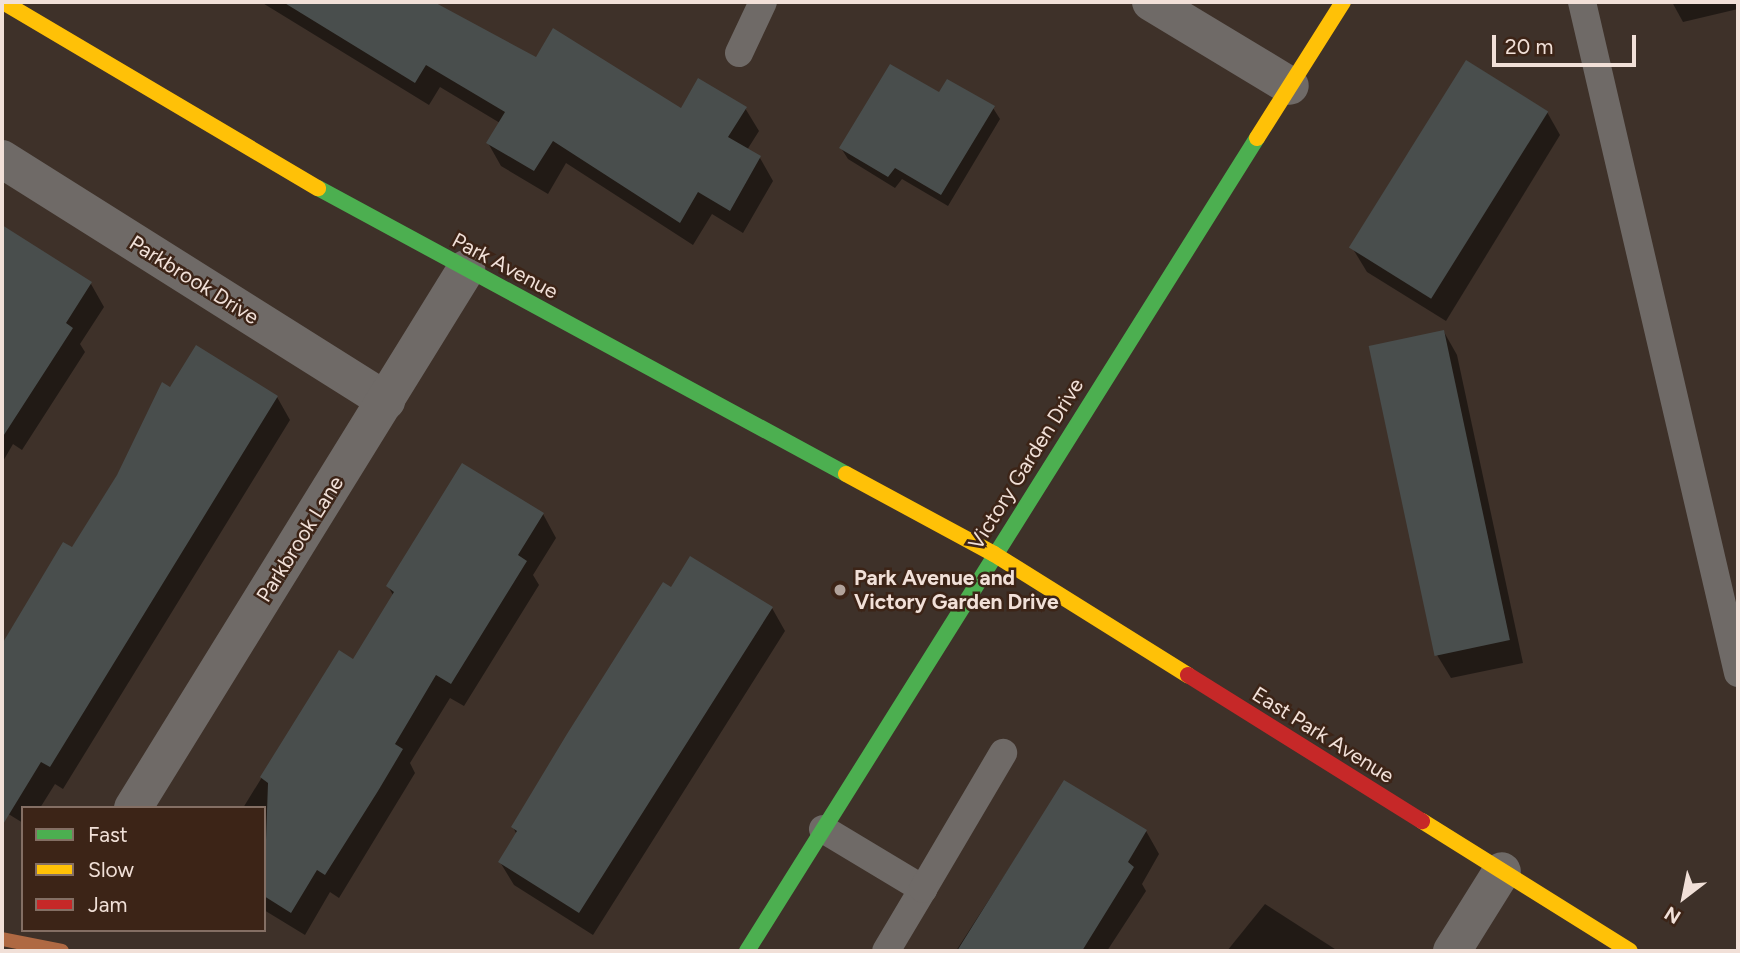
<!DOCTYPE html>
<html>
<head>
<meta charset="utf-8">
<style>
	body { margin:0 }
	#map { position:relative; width:1740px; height:953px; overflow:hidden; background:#3e3129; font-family:Figtree,sans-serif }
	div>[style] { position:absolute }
	.shadow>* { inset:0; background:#0007 }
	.stream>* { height:14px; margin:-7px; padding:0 7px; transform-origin:7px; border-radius:7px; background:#af6943 }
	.building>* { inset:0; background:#494e4d; transform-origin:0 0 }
	.lane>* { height:28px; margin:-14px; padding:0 14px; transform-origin:14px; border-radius:14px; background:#6f6a67 }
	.street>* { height:38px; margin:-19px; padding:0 19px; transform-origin:19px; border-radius:19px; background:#6f6a67 }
	.fast>* { height:16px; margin:-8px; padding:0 8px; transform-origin:8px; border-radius:8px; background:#4caf50 }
	.slow>* { height:16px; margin:-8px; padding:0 8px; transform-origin:8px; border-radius:8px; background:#ffc107 }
	.jam>* { height:16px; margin:-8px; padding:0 8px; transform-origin:8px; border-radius:8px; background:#c62828 }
	.dots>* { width:19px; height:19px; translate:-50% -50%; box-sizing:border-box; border:4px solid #3c2417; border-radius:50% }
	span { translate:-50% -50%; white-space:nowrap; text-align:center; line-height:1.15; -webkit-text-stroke:5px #3c2417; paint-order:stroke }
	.street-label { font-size:21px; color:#f1e0d8 }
	.poi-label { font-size:21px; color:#f1e0d8; font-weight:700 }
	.left { translate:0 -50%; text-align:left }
	.frame { position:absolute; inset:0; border:4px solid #f1e0d8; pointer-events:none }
	.legend { position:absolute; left:21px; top:806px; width:245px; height:126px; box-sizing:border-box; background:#3c2417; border:2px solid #846f64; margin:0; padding:9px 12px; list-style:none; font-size:21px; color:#f1e0d8 }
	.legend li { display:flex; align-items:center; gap:14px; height:35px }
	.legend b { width:35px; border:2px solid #846f64 }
	.north { position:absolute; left:1649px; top:862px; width:70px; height:70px; -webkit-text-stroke:5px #3c2417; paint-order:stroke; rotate:212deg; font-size:19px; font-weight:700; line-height:28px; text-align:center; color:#f1e0d8 }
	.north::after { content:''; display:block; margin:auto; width:24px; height:32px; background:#f1e0d8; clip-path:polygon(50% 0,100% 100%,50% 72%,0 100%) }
	.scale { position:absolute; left:1492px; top:35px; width:144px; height:32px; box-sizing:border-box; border:4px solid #f1e0d8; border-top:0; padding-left:9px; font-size:21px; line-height:24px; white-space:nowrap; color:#f1e0d8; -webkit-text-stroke:5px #3c2417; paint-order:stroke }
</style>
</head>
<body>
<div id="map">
	<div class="shadow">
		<div style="clip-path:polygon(261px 2px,431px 2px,508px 49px,681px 110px,745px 108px,759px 131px,747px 150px,760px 158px,773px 181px,743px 233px,712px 214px,693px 245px,566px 163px,548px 194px,501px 166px,488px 143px,500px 123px,440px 87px,429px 105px)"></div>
		<div style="clip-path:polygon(1672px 2px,1738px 2px,1738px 9px,1683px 22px)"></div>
		<div style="clip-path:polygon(940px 95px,993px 108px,1000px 119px,948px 206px,902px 179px,895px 188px,848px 159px,841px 148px)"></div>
		<div style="clip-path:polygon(1547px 112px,1560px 135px,1446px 321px,1367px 272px,1353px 249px)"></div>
		<div style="clip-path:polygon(11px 233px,91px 284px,104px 307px,80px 344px,85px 352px,22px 450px,13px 444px,2px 463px,2px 247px)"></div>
		<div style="clip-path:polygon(1444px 332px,1457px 355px,1523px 663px,1451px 678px,1437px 655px)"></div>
		<div style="clip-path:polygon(170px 390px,277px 397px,290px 420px,63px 789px,55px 784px,40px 808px,23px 808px,23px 823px,2px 810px,2px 645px,64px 544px,72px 549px)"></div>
		<div style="clip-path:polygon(543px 514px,556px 538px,533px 575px,539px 585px,464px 706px,450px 698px,410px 763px,415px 773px,339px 898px,330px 892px,305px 935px,264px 910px,264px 808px,243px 808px,339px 652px,354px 661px,393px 595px,388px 586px)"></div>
		<div style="clip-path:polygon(772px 608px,785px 631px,593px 935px,514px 885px,500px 862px,517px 835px,513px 827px)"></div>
		<div style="clip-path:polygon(1065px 782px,1146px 831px,1159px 854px,1142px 884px,1146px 891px,1107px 951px,956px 951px)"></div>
		<div style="clip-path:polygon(1265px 904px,1338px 951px,1227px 951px)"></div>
	</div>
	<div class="stream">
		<div style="left:2px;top:939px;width:61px;rotate:11.3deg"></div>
	</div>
	<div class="building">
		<div style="clip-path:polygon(283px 2px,434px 2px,536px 57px,553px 28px,681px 108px,698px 78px,747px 107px,728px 137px,761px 156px,730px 211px,698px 192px,680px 223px,553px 141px,534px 171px,486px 143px,505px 112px,426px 65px,415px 83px)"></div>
		<div style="left:1466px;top:60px;width:97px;height:221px;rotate:32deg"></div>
		<div style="clip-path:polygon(890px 64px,939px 92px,947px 79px,995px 106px,941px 195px,895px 168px,888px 177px,839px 148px)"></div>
		<div style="clip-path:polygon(2px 225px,92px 282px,66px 323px,73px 328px,2px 438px)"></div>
		<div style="left:1444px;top:330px;width:317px;height:77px;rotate:78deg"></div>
		<div style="clip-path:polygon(196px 345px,278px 396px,50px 767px,41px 762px,2px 826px,2px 644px,63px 542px,72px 547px,117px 475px,162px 382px,170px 387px)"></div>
		<div style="clip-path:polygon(462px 463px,544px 513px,518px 555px,527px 561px,451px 684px,436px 675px,395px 744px,403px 749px,378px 791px,325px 875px,317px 870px,291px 913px,264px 896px,268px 783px,260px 777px,339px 650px,353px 659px,394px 592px,386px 586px)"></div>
		<div style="clip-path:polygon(690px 556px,773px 607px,579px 913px,498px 862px,517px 831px,511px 827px,567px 734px,663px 582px,671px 587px)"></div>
		<div style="clip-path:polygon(1064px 780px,1147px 830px,1128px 862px,1134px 867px,1082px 951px,957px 951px)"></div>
	</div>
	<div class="lane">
		<div style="left:1582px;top:2px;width:689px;rotate:76.91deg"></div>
		<div style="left:739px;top:53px;width:56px;rotate:-64.8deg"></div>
		<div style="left:823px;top:829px;width:117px;rotate:31deg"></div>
		<div style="left:923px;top:889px;width:72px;rotate:120.8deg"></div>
		<div style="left:923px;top:889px;width:158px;rotate:-59.5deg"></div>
	</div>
	<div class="street">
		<div style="left:1151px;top:2px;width:162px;rotate:31.1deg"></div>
		<div style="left:2px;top:159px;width:454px;rotate:32.2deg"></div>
		<div style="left:133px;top:808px;width:634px;rotate:-58.29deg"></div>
		<div style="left:1452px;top:951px;width:94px;rotate:-58deg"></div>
	</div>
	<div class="fast">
		<div style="left:318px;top:188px;width:600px;rotate:28.44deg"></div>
		<div style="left:747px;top:951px;width:960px;rotate:-57.9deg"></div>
	</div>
	<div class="slow">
		<div style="left:3px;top:2px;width:366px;rotate:30.6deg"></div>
		<div style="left:1257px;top:138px;width:161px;rotate:-57.7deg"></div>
		<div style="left:846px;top:474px;width:168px;rotate:28.4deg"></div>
		<div style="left:994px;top:554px;width:229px;rotate:32deg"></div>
		<div style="left:1422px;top:821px;width:245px;rotate:32deg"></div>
	</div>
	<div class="jam">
		<div style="left:1188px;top:675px;width:276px;rotate:32deg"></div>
	</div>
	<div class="dots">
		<div style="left:840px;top:590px;background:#b2a39b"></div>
	</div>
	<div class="street-label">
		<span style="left:505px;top:266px;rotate:28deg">Park Avenue</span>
		<span style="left:194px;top:280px;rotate:32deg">Parkbrook Drive</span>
		<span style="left:1026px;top:464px;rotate:-58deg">Victory Garden Drive</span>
		<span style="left:300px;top:539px;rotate:-58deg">Parkbrook Lane</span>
		<span style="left:1323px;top:735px;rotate:32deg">East Park Avenue</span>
	</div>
	<div class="poi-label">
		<span class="left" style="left:854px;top:590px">Park Avenue and<br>Victory Garden Drive</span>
	</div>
	<div class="frame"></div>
	<ul class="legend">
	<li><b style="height:9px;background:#4caf50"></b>Fast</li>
	<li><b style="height:9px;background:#ffc107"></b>Slow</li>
	<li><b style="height:9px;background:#c62828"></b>Jam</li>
	</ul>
	<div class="north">N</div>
	<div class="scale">20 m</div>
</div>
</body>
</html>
